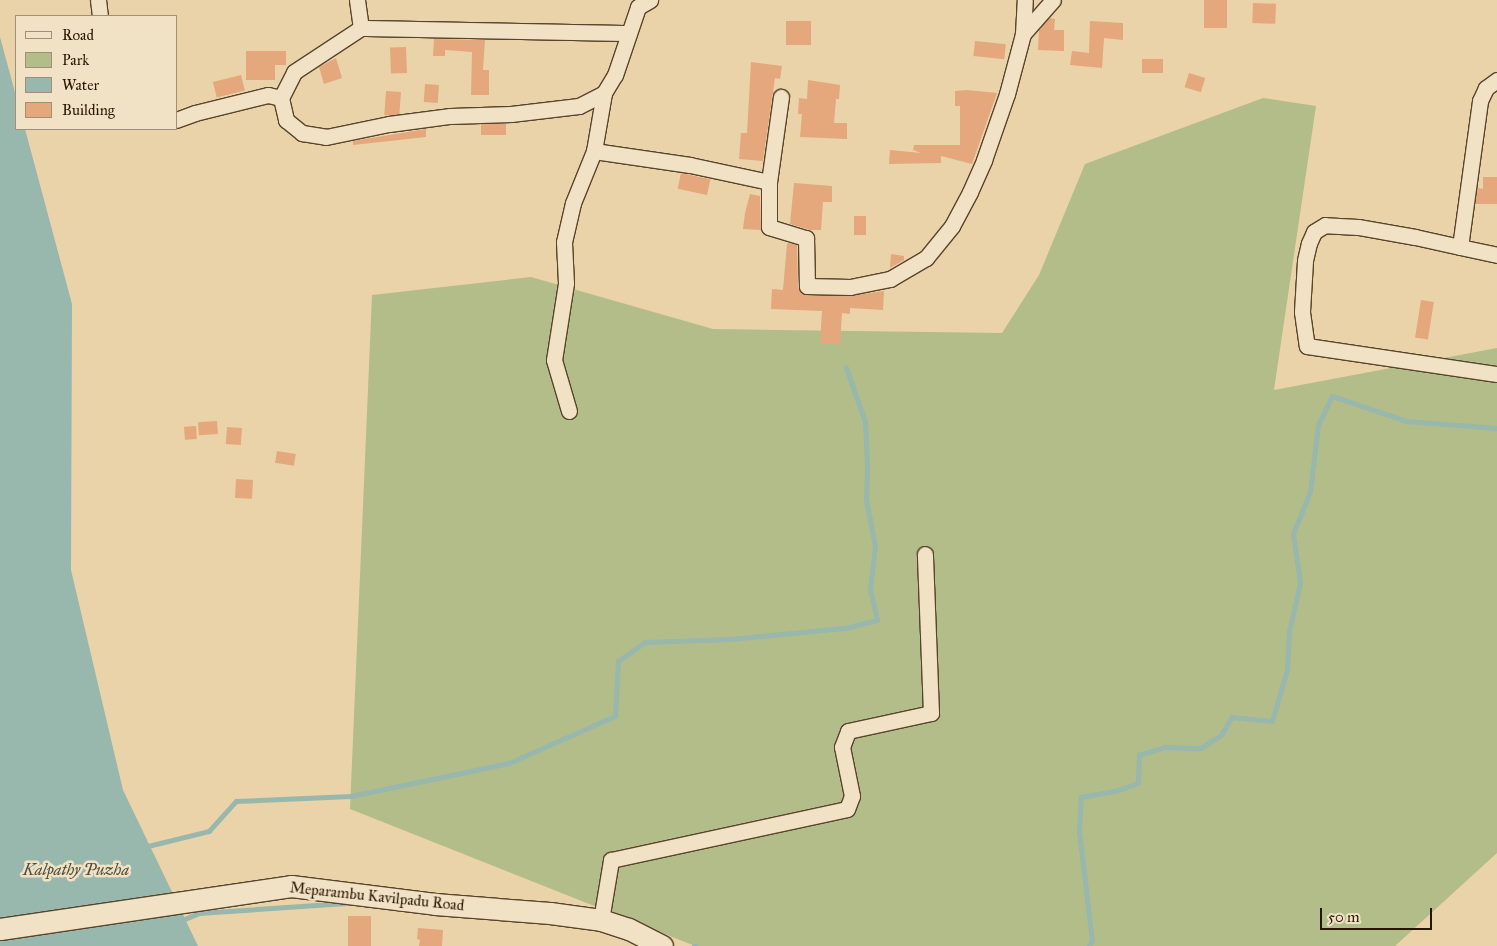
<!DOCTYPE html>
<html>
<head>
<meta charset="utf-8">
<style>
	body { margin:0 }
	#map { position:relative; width:1497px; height:946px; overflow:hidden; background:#ead3a8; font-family:"IM FELL Great Primer",serif }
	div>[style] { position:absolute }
	.green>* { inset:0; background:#b3bd8a }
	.water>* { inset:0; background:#98b7ad }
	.stream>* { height:4.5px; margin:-2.25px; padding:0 2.25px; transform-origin:2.25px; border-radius:2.25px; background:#98b7ad }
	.building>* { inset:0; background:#e5a77c; transform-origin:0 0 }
	.roads { filter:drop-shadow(1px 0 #58442a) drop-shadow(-1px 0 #58442a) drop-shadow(0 1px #58442a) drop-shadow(0 -1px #58442a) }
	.minor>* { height:15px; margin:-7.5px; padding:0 7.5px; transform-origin:7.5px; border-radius:7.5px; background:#f1e2c6 }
	.secondary>* { height:21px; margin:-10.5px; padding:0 10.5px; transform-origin:10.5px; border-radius:10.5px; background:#f1e2c6 }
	span { translate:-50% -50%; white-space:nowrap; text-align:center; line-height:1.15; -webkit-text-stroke:5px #f1e2c6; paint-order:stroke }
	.street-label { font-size:15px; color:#271500 }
	.water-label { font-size:16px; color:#4f4e3d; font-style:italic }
	.legend { position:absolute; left:15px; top:15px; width:162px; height:115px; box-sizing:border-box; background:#f1e2c6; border:1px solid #a09077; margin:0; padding:6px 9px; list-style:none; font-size:15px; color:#271500 }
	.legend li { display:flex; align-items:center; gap:10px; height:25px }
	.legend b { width:25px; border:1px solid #a09077 }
	.scale { position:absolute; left:1320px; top:908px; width:112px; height:22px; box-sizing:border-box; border:2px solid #271500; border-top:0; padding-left:6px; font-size:15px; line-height:18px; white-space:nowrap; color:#271500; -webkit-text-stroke:4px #f1e2c6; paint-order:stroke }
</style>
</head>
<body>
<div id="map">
	<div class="green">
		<div style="clip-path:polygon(1263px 98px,1316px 106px,1274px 390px,1497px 348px,1497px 853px,1395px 946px,695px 946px,350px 809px,372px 295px,531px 277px,713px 329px,1002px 333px,1039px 275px,1085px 164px)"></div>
	</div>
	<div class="water">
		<div style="clip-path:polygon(0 37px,16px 96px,16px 129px,25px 129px,72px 304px,71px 570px,123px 790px,198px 946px,0 946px)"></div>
	</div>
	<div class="stream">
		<div style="left:144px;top:847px;width:67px;rotate:-13.8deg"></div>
		<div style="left:209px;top:831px;width:40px;rotate:-48deg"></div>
		<div style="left:236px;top:801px;width:115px;rotate:-2.5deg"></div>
		<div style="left:351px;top:796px;width:161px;rotate:-11.8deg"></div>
		<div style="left:509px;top:763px;width:116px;rotate:-23.9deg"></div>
		<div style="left:615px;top:716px;width:55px;rotate:-86.9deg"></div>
		<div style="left:618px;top:661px;width:33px;rotate:-35deg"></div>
		<div style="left:645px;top:642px;width:85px;rotate:-2deg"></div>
		<div style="left:730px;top:639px;width:116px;rotate:-5.5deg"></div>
		<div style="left:845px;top:628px;width:33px;rotate:-14deg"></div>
		<div style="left:877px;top:620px;width:31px;rotate:-103deg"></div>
		<div style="left:870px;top:590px;width:43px;rotate:-83.4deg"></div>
		<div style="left:875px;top:547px;width:48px;rotate:-100.8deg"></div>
		<div style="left:866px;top:500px;width:35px;rotate:-88deg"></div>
		<div style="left:867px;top:465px;width:43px;rotate:-92.7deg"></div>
		<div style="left:865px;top:422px;width:57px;rotate:-109.4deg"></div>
		<div style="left:180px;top:921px;width:21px;rotate:-23deg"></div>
		<div style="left:199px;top:913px;width:147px;rotate:-3.9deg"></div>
		<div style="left:694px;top:946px;width:2px"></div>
		<div style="left:1089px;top:946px;width:6px;rotate:-59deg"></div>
		<div style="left:1092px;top:941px;width:110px;rotate:-96.8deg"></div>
		<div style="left:1079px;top:832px;width:35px;rotate:-87deg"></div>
		<div style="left:1081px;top:797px;width:35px;rotate:-10deg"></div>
		<div style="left:1115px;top:791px;width:24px;rotate:-19deg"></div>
		<div style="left:1138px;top:783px;width:28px;rotate:-88deg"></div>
		<div style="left:1139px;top:755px;width:27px;rotate:-17deg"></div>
		<div style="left:1165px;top:747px;width:36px;rotate:2deg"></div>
		<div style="left:1201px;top:748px;width:24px;rotate:-33deg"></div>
		<div style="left:1221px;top:735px;width:21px;rotate:-59deg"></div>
		<div style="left:1232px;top:717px;width:40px;rotate:5.7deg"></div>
		<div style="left:1272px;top:721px;width:53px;rotate:-73.6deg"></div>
		<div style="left:1287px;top:670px;width:38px;rotate:-87deg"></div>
		<div style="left:1289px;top:632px;width:50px;rotate:-77.3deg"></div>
		<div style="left:1300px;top:583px;width:49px;rotate:-98.1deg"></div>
		<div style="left:1293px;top:534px;width:45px;rotate:-68deg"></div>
		<div style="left:1310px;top:492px;width:67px;rotate:-83.2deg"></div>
		<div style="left:1318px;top:425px;width:32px;rotate:-64deg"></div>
		<div style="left:1332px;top:396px;width:79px;rotate:18.4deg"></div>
		<div style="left:1407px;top:421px;width:90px;rotate:4.4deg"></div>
	</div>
	<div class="building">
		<div style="left:1204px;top:0;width:23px;height:28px"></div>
		<div style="left:1253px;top:3px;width:23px;height:20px;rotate:2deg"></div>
		<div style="clip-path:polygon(1049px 18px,1055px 19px,1054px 30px,1064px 30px,1064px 51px,1038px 50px,1039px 30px)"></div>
		<div style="left:786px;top:21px;width:25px;height:24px"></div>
		<div style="clip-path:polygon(1090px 21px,1123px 23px,1123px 40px,1104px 38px,1102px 68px,1070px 65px,1072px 51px,1089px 53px)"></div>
		<div style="clip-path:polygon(434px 39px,485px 40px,483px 70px,489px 70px,489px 95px,471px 95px,472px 52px,445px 50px,445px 56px,433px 56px)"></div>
		<div style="left:975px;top:41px;width:31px;height:15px;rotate:6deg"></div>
		<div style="left:406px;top:47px;width:26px;height:16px;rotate:88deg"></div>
		<div style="clip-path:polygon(246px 51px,286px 51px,286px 65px,275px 65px,275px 80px,246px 80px)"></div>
		<div style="clip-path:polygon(336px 58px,342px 78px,324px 84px,319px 67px)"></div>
		<div style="left:1142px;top:59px;width:21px;height:14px"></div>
		<div style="clip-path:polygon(751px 62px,782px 66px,780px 79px,775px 78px,763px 161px,739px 159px,741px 133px,747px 133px)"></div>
		<div style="left:1189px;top:73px;width:17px;height:15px;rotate:17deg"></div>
		<div style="left:241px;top:75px;width:16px;height:29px;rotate:76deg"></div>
		<div style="clip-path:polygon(808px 80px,840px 85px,839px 99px,836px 99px,834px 123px,847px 123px,847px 139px,800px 137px,802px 114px,798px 114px,799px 98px,807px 99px)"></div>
		<div style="left:425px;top:84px;width:14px;height:18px;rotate:4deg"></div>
		<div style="clip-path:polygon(967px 90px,997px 93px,972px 164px,941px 156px,941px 163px,889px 164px,890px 150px,921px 153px,913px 150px,914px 145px,960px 145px,960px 106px,955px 106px,955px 91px)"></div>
		<div style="left:386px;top:91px;width:15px;height:24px;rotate:4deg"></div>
		<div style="left:481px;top:124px;width:25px;height:11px"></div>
		<div style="clip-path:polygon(426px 129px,426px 137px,353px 145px,353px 141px)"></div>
		<div style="left:681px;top:173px;width:30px;height:16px;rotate:12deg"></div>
		<div style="clip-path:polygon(1483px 177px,1497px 177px,1497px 204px,1475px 204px,1477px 188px,1483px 189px)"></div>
		<div style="clip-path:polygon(794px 183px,832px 186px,832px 202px,823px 202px,821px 230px,810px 230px,790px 224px)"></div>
		<div style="clip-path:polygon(750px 194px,760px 196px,761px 230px,743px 229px,745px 213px)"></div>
		<div style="left:854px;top:216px;width:12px;height:19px"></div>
		<div style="clip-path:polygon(789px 243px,797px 245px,798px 286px,802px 294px,850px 296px,884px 291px,883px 310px,850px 308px,850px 314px,842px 313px,840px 344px,820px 343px,822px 311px,771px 309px,772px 289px,783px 290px,787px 244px)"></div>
		<div style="clip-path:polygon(891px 254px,904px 256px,904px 260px,890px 268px)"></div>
		<div style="left:1421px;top:300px;width:13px;height:38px;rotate:9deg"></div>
		<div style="left:217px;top:421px;width:13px;height:19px;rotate:86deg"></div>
		<div style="left:196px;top:426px;width:13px;height:12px;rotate:86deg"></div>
		<div style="left:227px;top:427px;width:15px;height:17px;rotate:4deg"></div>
		<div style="left:277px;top:451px;width:19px;height:12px;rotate:9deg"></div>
		<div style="left:236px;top:479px;width:17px;height:19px;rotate:3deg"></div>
		<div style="left:348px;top:916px;width:23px;height:30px"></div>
		<div style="clip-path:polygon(418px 928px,443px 930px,442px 946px,419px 946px,420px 940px,417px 939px)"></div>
	</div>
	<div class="roads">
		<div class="minor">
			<div style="left:98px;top:0;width:16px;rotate:83deg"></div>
			<div style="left:357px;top:0;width:28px;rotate:82deg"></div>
			<div style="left:1023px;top:34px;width:45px;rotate:-48.6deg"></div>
			<div style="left:1497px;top:80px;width:14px;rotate:144deg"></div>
			<div style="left:1486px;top:88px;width:14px;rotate:115deg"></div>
			<div style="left:1480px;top:101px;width:147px;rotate:97.8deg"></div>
			<div style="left:1460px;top:247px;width:46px;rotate:-167.5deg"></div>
			<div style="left:1415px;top:237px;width:58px;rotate:-170deg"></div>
			<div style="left:1358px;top:227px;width:33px;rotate:-177deg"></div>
			<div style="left:1325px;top:225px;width:13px;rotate:148deg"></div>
			<div style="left:1314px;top:232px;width:12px;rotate:114deg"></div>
			<div style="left:1309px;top:243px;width:18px;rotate:103deg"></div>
			<div style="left:1305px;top:261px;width:51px;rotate:93.4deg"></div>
			<div style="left:1302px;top:312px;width:34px;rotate:82deg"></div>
			<div style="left:1307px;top:346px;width:192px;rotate:8.4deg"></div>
			<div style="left:281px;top:98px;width:29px;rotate:-63deg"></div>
			<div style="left:294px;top:72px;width:80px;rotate:-33.3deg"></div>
			<div style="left:361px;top:28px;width:268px;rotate:1.1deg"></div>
			<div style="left:176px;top:120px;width:20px;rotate:-20deg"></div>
			<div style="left:195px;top:113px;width:75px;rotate:-13.9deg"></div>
			<div style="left:268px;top:95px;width:13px;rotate:13deg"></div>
			<div style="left:281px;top:98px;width:23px;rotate:77deg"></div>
			<div style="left:286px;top:120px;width:21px;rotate:39deg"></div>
			<div style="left:302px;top:133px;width:24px;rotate:9deg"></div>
			<div style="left:326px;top:137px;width:64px;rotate:-11.7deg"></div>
			<div style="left:389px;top:124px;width:62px;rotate:-7.5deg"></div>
			<div style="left:450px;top:116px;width:61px;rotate:-1.9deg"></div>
			<div style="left:511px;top:114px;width:68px;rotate:-6.7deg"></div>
			<div style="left:579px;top:106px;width:28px;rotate:-27deg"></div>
			<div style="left:604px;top:93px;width:21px;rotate:-59deg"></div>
			<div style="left:615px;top:75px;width:72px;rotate:-71.3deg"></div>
			<div style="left:638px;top:7px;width:14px;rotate:-30deg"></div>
			<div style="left:594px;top:151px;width:97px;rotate:8.3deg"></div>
			<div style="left:690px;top:165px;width:81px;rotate:12.1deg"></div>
			<div style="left:769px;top:182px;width:45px;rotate:90deg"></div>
			<div style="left:769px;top:227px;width:39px;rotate:17deg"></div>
			<div style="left:806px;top:238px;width:48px;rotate:88.8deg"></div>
			<div style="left:807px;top:286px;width:43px;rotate:1.3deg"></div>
			<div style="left:850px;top:287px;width:41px;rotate:-11.3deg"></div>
			<div style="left:890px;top:279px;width:42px;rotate:-30.3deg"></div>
			<div style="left:926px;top:258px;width:41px;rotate:-50.9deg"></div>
			<div style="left:952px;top:226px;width:38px;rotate:-62deg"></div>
			<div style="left:970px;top:192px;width:35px;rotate:-66deg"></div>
			<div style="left:984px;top:160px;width:70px;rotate:-70.8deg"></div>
			<div style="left:1007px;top:94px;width:62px;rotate:-75.1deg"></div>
			<div style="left:1023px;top:34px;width:34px;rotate:-87deg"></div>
			<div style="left:769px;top:182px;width:86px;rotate:-82deg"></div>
			<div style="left:1460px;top:247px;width:38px;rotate:12deg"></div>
			<div style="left:569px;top:411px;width:53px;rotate:-106.4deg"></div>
			<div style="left:554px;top:360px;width:78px;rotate:-81.1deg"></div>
			<div style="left:566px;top:283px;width:41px;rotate:-92.8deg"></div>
			<div style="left:564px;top:242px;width:40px;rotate:-77deg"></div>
			<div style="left:573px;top:203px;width:56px;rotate:-68deg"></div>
			<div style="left:594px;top:151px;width:59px;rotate:-80.2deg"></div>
			<div style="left:601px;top:920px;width:61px;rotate:-80.5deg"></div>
			<div style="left:611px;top:860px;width:241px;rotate:-12.2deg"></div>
			<div style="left:847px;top:809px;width:14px;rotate:-69deg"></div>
			<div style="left:852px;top:796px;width:50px;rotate:-101.5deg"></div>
			<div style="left:842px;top:747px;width:17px;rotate:-69deg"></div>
			<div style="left:848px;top:731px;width:85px;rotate:-12.2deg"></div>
			<div style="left:931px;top:713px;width:159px;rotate:-92.2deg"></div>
		</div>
		<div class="secondary">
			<div style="left:0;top:929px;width:294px;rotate:-8.4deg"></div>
			<div style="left:291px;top:886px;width:145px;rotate:7.1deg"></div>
			<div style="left:435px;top:904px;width:115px;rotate:4.5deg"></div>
			<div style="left:550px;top:913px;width:51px;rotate:7.8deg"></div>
			<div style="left:601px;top:920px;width:29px;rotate:18deg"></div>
			<div style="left:629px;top:929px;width:37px;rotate:27deg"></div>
		</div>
	</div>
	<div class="street-label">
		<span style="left:377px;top:897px;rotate:6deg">Meparambu Kavilpadu Road</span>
	</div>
	<div class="water-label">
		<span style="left:76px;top:870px">Kalpathy Puzha</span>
	</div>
	<ul class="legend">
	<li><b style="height:6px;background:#f1e2c6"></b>Road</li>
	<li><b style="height:14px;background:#b3bd8a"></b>Park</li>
	<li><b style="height:14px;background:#98b7ad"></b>Water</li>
	<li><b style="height:14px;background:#e5a77c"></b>Building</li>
	</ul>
	<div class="scale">50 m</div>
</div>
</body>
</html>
